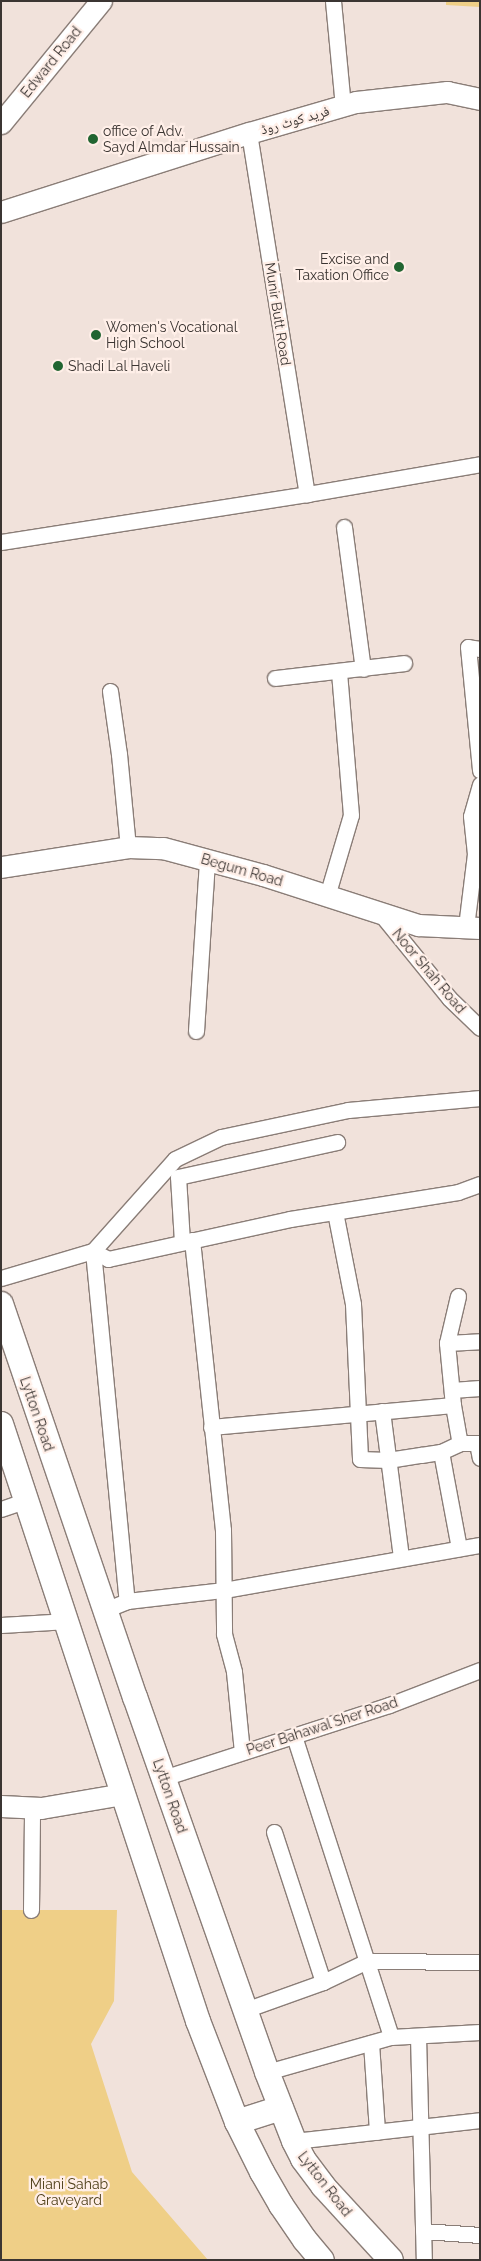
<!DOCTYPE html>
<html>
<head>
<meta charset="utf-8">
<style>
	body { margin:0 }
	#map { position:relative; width:481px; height:2261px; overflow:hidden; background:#f1e2db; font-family:Raleway,"Noto Naskh Arabic",sans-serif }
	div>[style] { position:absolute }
	.green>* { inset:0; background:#efcf87 }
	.roads { filter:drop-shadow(1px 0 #8a7d77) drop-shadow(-1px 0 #8a7d77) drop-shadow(0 1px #8a7d77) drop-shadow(0 -1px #8a7d77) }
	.street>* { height:15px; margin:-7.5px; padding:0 7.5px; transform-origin:7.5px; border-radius:7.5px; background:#fff }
	.secondary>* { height:21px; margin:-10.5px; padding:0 10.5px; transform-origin:10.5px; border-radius:10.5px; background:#fff }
	.primary>* { height:24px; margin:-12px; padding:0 12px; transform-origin:12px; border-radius:12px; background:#fff }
	.dots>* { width:14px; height:14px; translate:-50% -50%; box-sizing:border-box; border:2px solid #ffefe8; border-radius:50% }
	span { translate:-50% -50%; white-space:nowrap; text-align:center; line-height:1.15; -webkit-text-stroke:4.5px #ffefe8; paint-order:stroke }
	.street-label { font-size:14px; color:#3b3532 }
	.poi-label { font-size:14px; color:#3b3532 }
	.left { translate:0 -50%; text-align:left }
	.right { translate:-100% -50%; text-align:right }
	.park-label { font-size:14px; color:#50401a }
	.frame { position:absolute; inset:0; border:2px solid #3b3532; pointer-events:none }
</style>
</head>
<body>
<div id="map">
	<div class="green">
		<div style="clip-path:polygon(446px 1px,480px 1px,480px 7px,446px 5px)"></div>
		<div style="clip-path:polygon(1px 1910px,117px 1910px,114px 2001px,91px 2044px,132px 2172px,208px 2260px,1px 2260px)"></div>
	</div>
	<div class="roads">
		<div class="street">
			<div style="left:333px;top:1px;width:105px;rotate:84.6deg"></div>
			<div style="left:249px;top:133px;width:366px;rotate:80.9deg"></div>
			<div style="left:344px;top:527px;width:143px;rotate:82.4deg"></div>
			<div style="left:1px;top:542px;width:310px;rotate:-8.9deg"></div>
			<div style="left:307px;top:494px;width:176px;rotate:-9.8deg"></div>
			<div style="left:480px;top:649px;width:12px;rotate:-171deg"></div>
			<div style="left:468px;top:647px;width:124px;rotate:84.4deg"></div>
			<div style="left:275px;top:678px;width:130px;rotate:-6.6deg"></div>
			<div style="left:110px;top:691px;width:64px;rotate:81.9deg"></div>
			<div style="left:119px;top:754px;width:93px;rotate:84.5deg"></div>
			<div style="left:327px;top:896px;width:84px;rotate:-73.5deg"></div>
			<div style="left:351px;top:815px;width:144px;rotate:-94.8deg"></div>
			<div style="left:380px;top:913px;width:109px;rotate:50.9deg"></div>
			<div style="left:449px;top:998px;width:43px;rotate:44.1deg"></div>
			<div style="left:466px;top:927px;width:74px;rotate:-83deg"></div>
			<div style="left:475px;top:854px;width:38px;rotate:-96deg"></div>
			<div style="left:471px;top:816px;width:33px;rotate:-74deg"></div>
			<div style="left:196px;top:1031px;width:171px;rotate:-86.3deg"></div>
			<div style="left:335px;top:1212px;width:94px;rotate:78.9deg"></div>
			<div style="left:353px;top:1304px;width:155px;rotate:87.4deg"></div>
			<div style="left:360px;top:1459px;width:28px;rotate:2deg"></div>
			<div style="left:388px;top:1460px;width:33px;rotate:-9deg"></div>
			<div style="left:421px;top:1455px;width:20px;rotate:-9deg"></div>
			<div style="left:441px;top:1452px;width:21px;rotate:-25deg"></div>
			<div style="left:460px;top:1443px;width:20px"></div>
			<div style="left:192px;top:1240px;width:292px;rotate:83.9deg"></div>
			<div style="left:223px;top:1530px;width:104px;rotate:89.4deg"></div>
			<div style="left:224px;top:1634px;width:39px;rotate:75deg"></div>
			<div style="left:234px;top:1672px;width:80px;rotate:84.3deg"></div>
			<div style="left:182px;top:1242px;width:65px;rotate:-93.5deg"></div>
			<div style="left:178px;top:1177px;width:163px;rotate:-12.4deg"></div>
			<div style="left:93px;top:1251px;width:17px;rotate:28deg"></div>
			<div style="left:108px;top:1259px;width:186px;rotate:-12.4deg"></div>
			<div style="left:290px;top:1219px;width:170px;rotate:-9.1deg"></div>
			<div style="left:458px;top:1192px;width:23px;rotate:-20deg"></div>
			<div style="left:93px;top:1251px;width:352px;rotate:84.5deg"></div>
			<div style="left:1px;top:1278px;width:96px;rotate:-16.4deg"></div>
			<div style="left:93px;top:1251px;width:123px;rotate:-48.3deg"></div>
			<div style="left:175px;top:1159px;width:51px;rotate:-25.6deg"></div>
			<div style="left:221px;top:1137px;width:130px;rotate:-12deg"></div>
			<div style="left:348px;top:1110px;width:133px;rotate:-5.2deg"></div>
			<div style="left:458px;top:1296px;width:48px;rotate:103.2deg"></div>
			<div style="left:447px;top:1343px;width:62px;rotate:84.5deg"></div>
			<div style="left:453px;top:1405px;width:39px;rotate:80deg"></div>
			<div style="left:447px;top:1343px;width:33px;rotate:-3deg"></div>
			<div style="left:452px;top:1390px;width:28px;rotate:-4deg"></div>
			<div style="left:382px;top:1411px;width:147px;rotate:82.6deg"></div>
			<div style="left:211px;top:1427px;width:243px;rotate:-5.2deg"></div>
			<div style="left:477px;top:1443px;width:15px;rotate:79deg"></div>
			<div style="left:441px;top:1452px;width:98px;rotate:79.4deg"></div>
			<div style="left:1px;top:1509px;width:28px;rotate:-19deg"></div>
			<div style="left:105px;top:1610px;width:24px;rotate:-22deg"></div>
			<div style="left:127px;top:1601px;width:98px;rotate:-6.5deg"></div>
			<div style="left:224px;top:1590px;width:260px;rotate:-10deg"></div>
			<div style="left:1px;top:1625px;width:67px;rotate:-3.4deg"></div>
			<div style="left:294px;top:1736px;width:316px;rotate:72.1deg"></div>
			<div style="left:163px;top:1778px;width:237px;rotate:-17.9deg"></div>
			<div style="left:389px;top:1705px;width:97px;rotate:-21deg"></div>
			<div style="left:274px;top:1832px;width:158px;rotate:71.9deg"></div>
			<div style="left:323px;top:1982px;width:49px;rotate:-25.5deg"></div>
			<div style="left:367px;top:1961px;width:113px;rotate:0.5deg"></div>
			<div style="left:31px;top:1910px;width:102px;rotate:-89.4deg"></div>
			<div style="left:245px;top:2010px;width:83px;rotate:-19.7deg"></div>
			<div style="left:418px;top:2036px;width:224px;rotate:88.5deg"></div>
			<div style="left:371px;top:2043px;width:89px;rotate:86.1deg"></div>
			<div style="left:267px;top:2072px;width:129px;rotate:-15.8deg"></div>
			<div style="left:391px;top:2037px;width:89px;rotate:-3.2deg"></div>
			<div style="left:294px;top:2141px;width:187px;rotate:-6.4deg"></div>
			<div style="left:423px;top:2231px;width:57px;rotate:4deg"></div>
		</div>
		<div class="secondary">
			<div style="left:1px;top:123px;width:158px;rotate:-50.7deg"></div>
			<div style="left:1px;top:212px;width:260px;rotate:-17.7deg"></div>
			<div style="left:249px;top:133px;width:111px;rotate:-16.2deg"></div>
			<div style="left:356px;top:102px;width:92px;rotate:-6.3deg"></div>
			<div style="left:447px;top:92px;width:34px;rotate:12deg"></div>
			<div style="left:1px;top:867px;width:129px;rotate:-8.9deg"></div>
			<div style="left:128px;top:847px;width:35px;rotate:2deg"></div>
			<div style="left:163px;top:848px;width:104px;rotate:15.1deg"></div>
			<div style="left:263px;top:875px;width:163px;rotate:17.9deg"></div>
			<div style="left:418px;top:925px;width:62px;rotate:2.8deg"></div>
			<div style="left:1px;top:1806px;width:40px;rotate:2.9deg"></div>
			<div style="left:41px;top:1808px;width:83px;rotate:-9.7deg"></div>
		</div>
		<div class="primary">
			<div style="left:1px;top:1304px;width:415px;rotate:71.2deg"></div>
			<div style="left:135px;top:1697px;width:398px;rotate:70.6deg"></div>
			<div style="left:267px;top:2072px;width:74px;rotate:68.6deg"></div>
			<div style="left:294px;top:2141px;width:20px;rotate:63deg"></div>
			<div style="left:303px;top:2159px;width:34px;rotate:53deg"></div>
			<div style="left:323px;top:2186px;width:100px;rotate:47.4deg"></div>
			<div style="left:1px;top:1424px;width:629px;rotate:71.74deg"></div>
			<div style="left:198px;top:2021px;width:108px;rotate:68.9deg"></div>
			<div style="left:237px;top:2122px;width:56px;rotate:63.4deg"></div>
			<div style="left:262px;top:2172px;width:38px;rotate:60deg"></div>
			<div style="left:281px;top:2205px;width:42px;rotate:55.6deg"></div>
			<div style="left:305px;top:2240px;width:26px;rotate:50deg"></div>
			<div style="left:237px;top:2122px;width:46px;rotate:-17.7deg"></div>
		</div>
	</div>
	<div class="dots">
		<div style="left:93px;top:139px;background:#216531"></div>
		<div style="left:399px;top:267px;background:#216531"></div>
		<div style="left:96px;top:335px;background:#216531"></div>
		<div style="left:58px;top:366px;background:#216531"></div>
	</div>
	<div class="street-label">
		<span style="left:51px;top:62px;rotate:-51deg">Edward Road</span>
		<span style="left:295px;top:120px;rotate:-16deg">فرید کوٹ روڈ</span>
		<span style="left:278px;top:314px;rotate:81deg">Munir Butt Road</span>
		<span style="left:242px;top:870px;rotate:16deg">Begum Road</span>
		<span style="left:429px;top:971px;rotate:50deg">Noor Shah Road</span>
		<span style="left:37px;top:1414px;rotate:71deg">Lytton Road</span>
		<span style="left:322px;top:1726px;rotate:-18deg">Peer Bahawal Sher Road</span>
		<span style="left:170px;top:1796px;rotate:71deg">Lytton Road</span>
		<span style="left:325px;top:2184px;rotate:52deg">Lytton Road</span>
	</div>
	<div class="poi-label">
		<span class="left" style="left:103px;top:139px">office of Adv.<br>Sayd Almdar Hussain</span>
		<span class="right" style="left:389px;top:267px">Excise and<br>Taxation Office</span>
		<span class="left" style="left:106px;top:335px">Women's Vocational<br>High School</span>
		<span class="left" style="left:68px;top:366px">Shadi Lal Haveli</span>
	</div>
	<div class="park-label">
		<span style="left:69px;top:2192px">Miani Sahab<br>Graveyard</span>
	</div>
	<div class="frame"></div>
</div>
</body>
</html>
